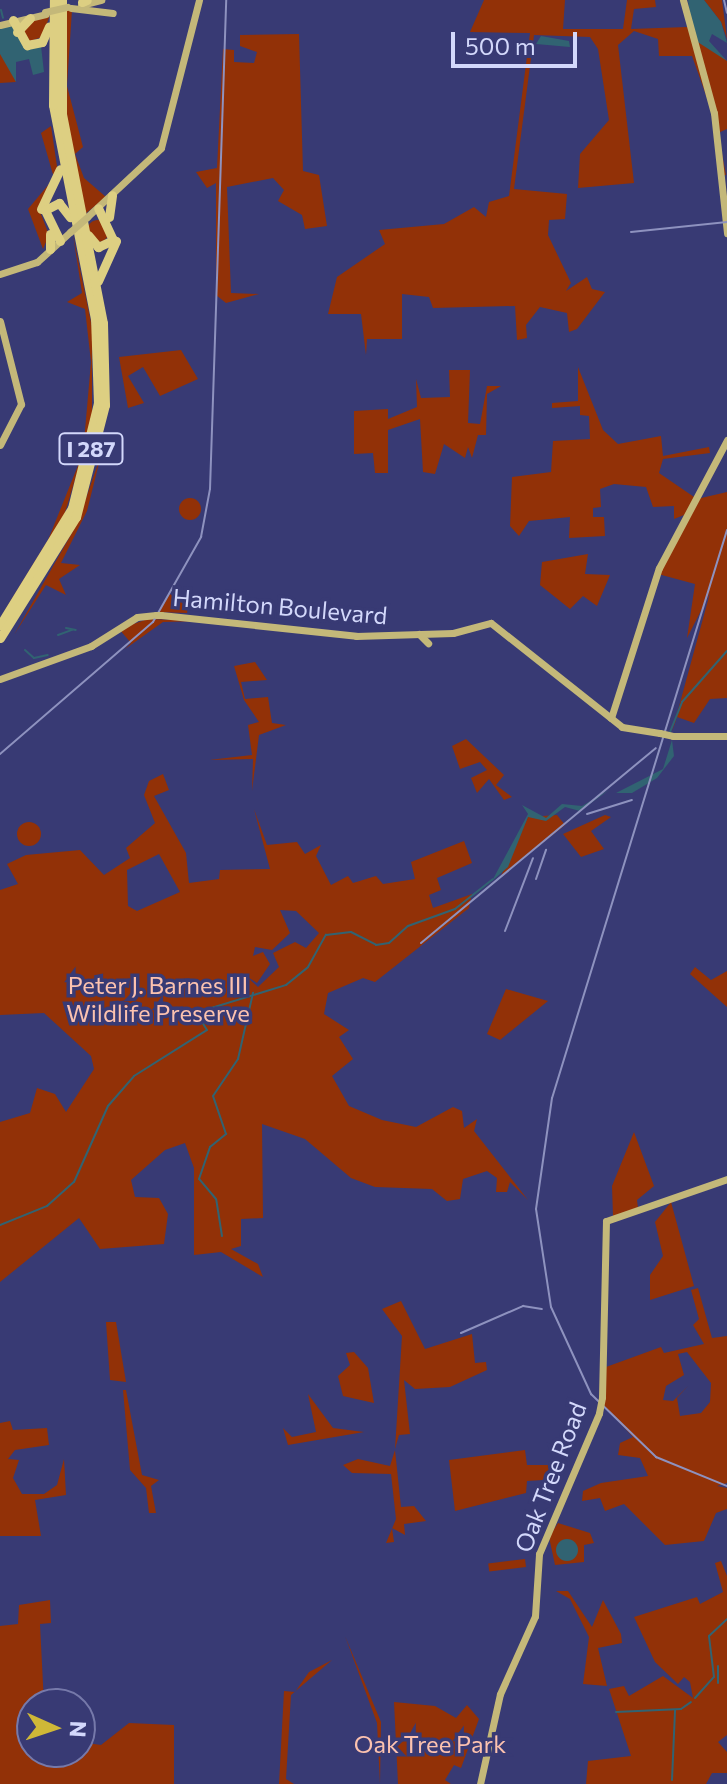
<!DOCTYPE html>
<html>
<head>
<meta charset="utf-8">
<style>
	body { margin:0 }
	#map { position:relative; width:727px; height:1784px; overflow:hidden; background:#383a74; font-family:Commissioner,sans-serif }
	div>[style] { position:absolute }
	.green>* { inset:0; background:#923107; transform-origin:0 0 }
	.round { border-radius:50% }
	.water>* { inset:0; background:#316372 }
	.stream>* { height:2px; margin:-1px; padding:0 1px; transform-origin:1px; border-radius:1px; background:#316372 }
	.major>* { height:7px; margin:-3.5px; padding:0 3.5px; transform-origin:3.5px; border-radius:3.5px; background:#c4b879 }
	.highway>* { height:9px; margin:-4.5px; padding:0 4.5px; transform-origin:4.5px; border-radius:4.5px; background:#ddcf82 }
	.rail>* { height:2px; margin:-1px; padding:0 1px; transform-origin:1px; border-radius:1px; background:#8e92bf }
	.major-bridge>* { height:7px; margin:-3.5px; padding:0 3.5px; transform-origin:3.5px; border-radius:3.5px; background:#c4b879 }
	span { translate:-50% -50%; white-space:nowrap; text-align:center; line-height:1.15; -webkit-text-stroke:7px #383a74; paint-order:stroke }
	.shield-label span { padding:2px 6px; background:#383a74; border:2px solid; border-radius:6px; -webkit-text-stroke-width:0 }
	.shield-label { font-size:22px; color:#d3d8fb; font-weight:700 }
	.street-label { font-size:24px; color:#d3d8fb }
	.park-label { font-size:24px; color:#fcc2af }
	.north { position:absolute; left:16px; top:1688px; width:80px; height:80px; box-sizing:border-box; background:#383a74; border:2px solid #7679aa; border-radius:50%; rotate:93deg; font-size:22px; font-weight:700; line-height:32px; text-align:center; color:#d3d8fb }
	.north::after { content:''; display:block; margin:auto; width:28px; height:36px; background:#cfb837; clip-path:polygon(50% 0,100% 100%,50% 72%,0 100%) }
	.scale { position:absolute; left:451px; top:32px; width:126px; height:36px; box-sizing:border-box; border:4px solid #d3d8fb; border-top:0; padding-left:10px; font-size:24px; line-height:28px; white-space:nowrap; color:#d3d8fb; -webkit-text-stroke:6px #383a74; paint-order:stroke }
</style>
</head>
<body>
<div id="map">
	<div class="green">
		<div style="clip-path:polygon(484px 0,565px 0,563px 29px,623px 29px,627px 0,655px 0,656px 7px,634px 9px,631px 29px,687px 27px,727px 61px,727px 129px,718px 133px,726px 175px,720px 176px,712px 112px,692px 56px,659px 56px,658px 39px,634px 31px,618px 45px,634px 183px,578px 188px,580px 154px,609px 120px,598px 49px,590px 37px,534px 35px,514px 189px,567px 194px,565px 219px,549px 220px,548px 235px,571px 283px,566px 291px,587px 277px,592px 289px,605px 292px,577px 329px,569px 332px,567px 313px,540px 307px,526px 325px,527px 338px,517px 340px,515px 306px,433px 308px,429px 297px,402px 294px,402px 339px,367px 339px,366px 355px,361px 314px,328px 314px,337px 277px,385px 244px,379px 230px,444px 224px,474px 207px,486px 217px,489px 202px,509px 196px,530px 33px,470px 32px)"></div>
		<div style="clip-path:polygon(704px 0,722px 0,727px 39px,721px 22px)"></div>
		<div style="clip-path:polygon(72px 10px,67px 86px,83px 147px,75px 154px,84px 178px,106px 197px,85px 214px,64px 104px,64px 11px)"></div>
		<div style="clip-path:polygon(50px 15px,42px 37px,27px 42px,22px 25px)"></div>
		<div style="clip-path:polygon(299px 34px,303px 171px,319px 175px,327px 226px,305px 229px,302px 215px,278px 201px,284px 190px,273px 178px,227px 187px,231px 293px,259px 294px,226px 303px,216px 295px,216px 183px,207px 188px,196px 172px,217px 168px,223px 49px,234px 50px,234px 62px,254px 63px,257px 52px,240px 46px,240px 35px)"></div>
		<div style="clip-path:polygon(0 54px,4px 56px,16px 82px,0 83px)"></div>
		<div style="clip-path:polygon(51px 126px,58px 173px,39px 209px,49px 235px,43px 249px,28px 209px,54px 178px,41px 133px)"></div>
		<div class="round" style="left:87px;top:220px;width:22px;height:22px"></div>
		<div style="clip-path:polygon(73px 235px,92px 327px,92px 424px,63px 519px,0 618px,48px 540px,83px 453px,91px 362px,85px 309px,67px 302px,82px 293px)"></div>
		<div style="clip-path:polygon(181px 350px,198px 379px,160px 396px,143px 367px,128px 376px,144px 403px,128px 408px,119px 357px)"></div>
		<div style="clip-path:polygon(578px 367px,603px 430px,618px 444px,661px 436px,663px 456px,709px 447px,710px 453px,663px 459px,659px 473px,697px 499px,727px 492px,727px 698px,710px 699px,694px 723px,677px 717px,672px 732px,710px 593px,687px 638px,695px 584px,658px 574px,684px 515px,674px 519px,674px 506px,653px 507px,646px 487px,614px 484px,600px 489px,601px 507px,593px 508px,593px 517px,604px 517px,605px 536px,569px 538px,570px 517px,529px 521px,519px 536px,510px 526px,512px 477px,551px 472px,553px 441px,590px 439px,589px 416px,580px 415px,580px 406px,552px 408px,552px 403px,578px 401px)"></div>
		<div style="clip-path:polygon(449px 370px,470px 370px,468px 423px,480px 424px,487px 386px,501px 386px,487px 394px,486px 435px,478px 435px,472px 458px,468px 447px,465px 458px,444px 444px,435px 474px,423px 472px,420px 419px,388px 430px,388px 473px,375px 473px,373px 453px,354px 454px,354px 411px,388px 409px,388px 419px,417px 407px,416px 379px,421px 398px,450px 397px)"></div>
		<div style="clip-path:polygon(101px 455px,87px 511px,61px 563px,80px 565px,59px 579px,66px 595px,46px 585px,14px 635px,77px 524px)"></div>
		<div class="round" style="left:179px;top:498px;width:22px;height:22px"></div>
		<div style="clip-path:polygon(588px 554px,585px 574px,610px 575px,597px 606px,583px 596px,570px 609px,540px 585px,542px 562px)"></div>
		<div style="clip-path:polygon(170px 594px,188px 607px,187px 613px,159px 612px)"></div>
		<div style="clip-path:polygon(148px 619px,203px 621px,163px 622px,125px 649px,131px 643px,119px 629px)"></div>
		<div style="clip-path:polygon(255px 662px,267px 680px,241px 682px,245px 699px,268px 697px,272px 723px,286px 725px,259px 735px,252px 791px,253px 759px,209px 760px,252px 755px,248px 725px,259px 722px,244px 700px,234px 666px)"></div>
		<div style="clip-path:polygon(466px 739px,504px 775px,496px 785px,512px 797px,504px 800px,489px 779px,477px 793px,471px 778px,487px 770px,480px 762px,460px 769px,452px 746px)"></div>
		<div style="clip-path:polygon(evenodd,163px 774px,169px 790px,154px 796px,186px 853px,189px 883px,219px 879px,220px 870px,270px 869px,254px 809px,267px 845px,297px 842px,305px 854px,321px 845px,316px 856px,331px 885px,348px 876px,353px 883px,376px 876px,383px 884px,415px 879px,411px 862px,464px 841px,472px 863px,437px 878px,441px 890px,429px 895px,433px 908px,472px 894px,469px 908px,375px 982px,363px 978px,328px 993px,324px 1014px,349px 1030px,339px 1037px,353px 1059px,332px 1076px,349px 1106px,382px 1120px,416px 1127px,453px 1107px,462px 1111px,464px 1128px,477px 1119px,474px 1131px,528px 1200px,510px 1182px,507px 1192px,496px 1192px,497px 1178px,487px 1171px,463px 1179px,460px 1199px,447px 1201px,432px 1189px,375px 1187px,351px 1178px,305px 1139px,262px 1124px,263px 1218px,241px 1219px,241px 1246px,231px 1249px,258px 1264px,263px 1277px,221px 1252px,194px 1255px,194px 1168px,185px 1143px,165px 1150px,131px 1180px,135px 1197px,159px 1198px,168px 1214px,164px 1244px,100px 1249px,79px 1218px,0 1282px,0 1122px,30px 1113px,37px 1088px,55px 1094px,66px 1112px,94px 1069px,91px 1056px,44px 1013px,0 1015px,0 890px,18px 884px,7px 864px,26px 855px,80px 850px,104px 875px,130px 858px,126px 848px,155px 823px,144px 795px,149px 781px,163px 774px,159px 854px,180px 892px,137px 911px,128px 906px,127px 870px,159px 854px,163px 774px,280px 910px,296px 911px,319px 933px,306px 948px,295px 942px,273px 953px,279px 967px,258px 987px,246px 976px,257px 983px,270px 964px,263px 952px,253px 956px,255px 947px,272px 950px,290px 933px,280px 910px)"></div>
		<div style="clip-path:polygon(557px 815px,565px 825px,501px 876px,528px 817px)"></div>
		<div style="clip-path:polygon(605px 815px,611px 817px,591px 831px,604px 849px,581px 857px,563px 834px)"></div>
		<div class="round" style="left:17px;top:822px;width:24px;height:24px"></div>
		<div style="clip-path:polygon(695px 967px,711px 980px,727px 971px,727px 1007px,690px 974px)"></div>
		<div style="clip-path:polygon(506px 989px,548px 1001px,500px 1040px,487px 1034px)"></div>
		<div style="clip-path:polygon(634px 1132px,654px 1186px,637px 1200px,638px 1208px,613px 1216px,612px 1186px)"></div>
		<div style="clip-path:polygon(671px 1202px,694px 1286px,650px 1300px,650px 1275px,663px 1256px,655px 1222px)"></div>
		<div style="clip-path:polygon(evenodd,698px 1288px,712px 1338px,727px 1336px,727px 1483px,717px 1486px,727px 1488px,727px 1509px,716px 1513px,704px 1541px,665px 1545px,624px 1504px,605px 1511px,600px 1498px,582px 1501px,583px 1491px,601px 1483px,648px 1476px,640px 1458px,618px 1455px,620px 1443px,633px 1437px,604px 1406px,606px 1367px,661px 1347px,664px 1353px,704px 1344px,693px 1325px,699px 1319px,691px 1290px,698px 1288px,687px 1352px,711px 1383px,710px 1402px,701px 1413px,680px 1416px,677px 1398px,688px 1386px,673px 1401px,663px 1400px,666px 1386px,684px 1375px,678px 1354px,687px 1352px)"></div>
		<div style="clip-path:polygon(401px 1301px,425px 1349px,472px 1334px,475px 1363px,486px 1362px,487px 1370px,450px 1387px,415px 1389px,404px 1380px,410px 1434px,399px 1435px,395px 1449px,402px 1336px,382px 1309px)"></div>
		<div style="clip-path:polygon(106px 1322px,116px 1322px,126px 1382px,110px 1380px)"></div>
		<div style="clip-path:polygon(354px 1352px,368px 1368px,374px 1403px,343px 1396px,338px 1376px,350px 1365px,346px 1353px)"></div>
		<div style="clip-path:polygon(123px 1390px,126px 1390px,142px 1475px,159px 1480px,151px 1486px,156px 1513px,149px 1513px,146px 1488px,130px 1470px)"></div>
		<div style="clip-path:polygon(308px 1394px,333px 1428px,364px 1432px,288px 1445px,283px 1428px,292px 1437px,316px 1432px)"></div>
		<div style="clip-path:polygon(10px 1421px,13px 1430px,47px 1428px,49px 1445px,15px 1450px,8px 1459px,19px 1460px,13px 1478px,22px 1494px,44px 1494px,57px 1485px,64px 1459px,66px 1495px,35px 1500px,41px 1536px,0 1536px,0 1423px)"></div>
		<div style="clip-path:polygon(395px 1450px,401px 1507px,414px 1506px,426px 1521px,404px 1524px,405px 1535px,392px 1528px,394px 1542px,386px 1543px,396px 1519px,391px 1474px,352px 1473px,343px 1465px,358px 1459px,390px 1466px)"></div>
		<div style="clip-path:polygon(525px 1450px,527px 1465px,551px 1465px,543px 1480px,527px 1481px,526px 1493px,455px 1511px,449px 1460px)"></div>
		<div style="clip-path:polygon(558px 1523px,590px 1533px,594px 1543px,584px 1545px,584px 1562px,555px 1565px,549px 1537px)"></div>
		<div style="left:525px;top:1559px;width:8px;height:37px;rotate:83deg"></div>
		<div style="clip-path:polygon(721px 1561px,727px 1576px,727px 1735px,718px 1742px,727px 1752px,727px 1773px,712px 1773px,706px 1784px,586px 1784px,588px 1761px,631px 1756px,609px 1689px,624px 1686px,629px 1696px,663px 1676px,693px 1698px,690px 1682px,684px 1677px,678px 1684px,655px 1662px,634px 1617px,697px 1597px,700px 1604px,723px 1592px,715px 1563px)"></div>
		<div style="clip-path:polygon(556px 1591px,568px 1591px,592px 1627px,603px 1600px,621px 1634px,622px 1643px,598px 1648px,607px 1686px,583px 1684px,589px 1637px,570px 1599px)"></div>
		<div style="clip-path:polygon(50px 1600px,51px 1623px,40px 1624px,44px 1704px,32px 1704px,32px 1752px,80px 1752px,80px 1742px,101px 1745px,129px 1723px,174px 1725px,174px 1784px,0 1784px,0 1626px,18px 1624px,19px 1605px)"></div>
		<div style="clip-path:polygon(345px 1636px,381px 1722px,380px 1784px,377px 1723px)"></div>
		<div style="clip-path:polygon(332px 1660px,291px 1695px,286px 1779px,294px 1784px,279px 1784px,284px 1691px,295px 1692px,309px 1672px)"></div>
		<div style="clip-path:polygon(394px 1702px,435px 1706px,456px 1718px,467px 1705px,479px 1719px,461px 1768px,454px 1765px,445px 1780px,451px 1784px,398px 1784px)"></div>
	</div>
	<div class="water">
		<div style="clip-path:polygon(688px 0,704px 0,721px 22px,727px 43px,712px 34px,709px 41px,727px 61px,693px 39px)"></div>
		<div style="clip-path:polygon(12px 25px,24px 48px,41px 46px,44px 72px,33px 75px,29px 59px,16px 62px,16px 82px,0 54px,0 27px)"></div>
		<div style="clip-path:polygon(541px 36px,569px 41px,570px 47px,536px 44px)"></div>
		<div style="clip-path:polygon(672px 740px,674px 756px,657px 778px,632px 793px,616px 793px,663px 769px)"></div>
		<div style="clip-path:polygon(609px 790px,580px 811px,565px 807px,546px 821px,528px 817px,508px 867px,492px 881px,528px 814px,522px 805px,546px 818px,562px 804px,582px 806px)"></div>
		<div class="round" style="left:556px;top:1539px;width:22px;height:22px"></div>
	</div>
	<div class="stream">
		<div style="left:1px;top:10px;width:8px;rotate:76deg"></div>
		<div style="left:66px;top:628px;width:10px;rotate:11deg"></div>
		<div style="left:58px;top:635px;width:15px;rotate:-20deg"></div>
		<div style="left:25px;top:650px;width:12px;rotate:42deg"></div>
		<div style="left:34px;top:658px;width:14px;rotate:-12deg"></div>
		<div style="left:670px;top:732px;width:32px;rotate:-68deg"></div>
		<div style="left:682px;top:702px;width:68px;rotate:-48.6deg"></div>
		<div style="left:0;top:1225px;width:51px;rotate:-22deg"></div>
		<div style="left:47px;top:1206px;width:36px;rotate:-42deg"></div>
		<div style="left:74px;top:1182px;width:83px;rotate:-65.9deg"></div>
		<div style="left:108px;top:1106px;width:40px;rotate:-49deg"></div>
		<div style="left:134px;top:1076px;width:86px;rotate:-32.2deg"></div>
		<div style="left:207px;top:1030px;width:13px;rotate:-122deg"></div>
		<div style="left:200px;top:1019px;width:13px;rotate:-51deg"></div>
		<div style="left:208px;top:1009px;width:82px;rotate:-17.1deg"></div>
		<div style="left:286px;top:985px;width:28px;rotate:-39deg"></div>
		<div style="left:308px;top:967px;width:37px;rotate:-61deg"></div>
		<div style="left:326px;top:935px;width:25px;rotate:-7deg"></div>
		<div style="left:351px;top:932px;width:28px;rotate:27deg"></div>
		<div style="left:376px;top:945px;width:13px;rotate:-9deg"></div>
		<div style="left:389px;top:943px;width:25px;rotate:-42deg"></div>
		<div style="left:408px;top:926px;width:50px;rotate:-19.9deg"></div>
		<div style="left:455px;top:909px;width:48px;rotate:-38.3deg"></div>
		<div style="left:222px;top:1236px;width:37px;rotate:-99deg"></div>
		<div style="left:216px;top:1199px;width:26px;rotate:-130deg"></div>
		<div style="left:199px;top:1179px;width:34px;rotate:-71deg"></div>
		<div style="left:210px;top:1147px;width:21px;rotate:-39deg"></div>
		<div style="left:226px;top:1134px;width:40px;rotate:-108.9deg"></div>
		<div style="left:213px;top:1096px;width:45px;rotate:-56deg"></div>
		<div style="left:238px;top:1059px;width:68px;rotate:-77.2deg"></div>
		<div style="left:718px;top:1683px;width:17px;rotate:-90deg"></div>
		<div style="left:695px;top:1698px;width:28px;rotate:-48deg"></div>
		<div style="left:714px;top:1677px;width:41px;rotate:-97deg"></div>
		<div style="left:709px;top:1636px;width:25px;rotate:-43deg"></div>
		<div style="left:616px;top:1712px;width:65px;rotate:-2.6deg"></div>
		<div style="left:681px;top:1709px;width:12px;rotate:-35deg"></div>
		<div style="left:672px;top:1780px;width:70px;rotate:-87.5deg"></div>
	</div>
	<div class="major">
		<div style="left:683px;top:0;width:117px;rotate:74.7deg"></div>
		<div style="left:714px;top:113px;width:121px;rotate:83.8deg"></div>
		<div style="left:81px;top:5px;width:21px;rotate:-14deg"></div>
		<div style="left:71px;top:8px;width:42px;rotate:6.8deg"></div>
		<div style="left:0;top:25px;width:47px;rotate:-13.4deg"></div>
		<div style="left:87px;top:217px;width:101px;rotate:-43deg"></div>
		<div style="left:161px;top:148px;width:153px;rotate:-75.6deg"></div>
		<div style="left:0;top:274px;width:39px;rotate:-18deg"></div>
		<div style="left:37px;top:262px;width:45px;rotate:-42.3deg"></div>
		<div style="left:0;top:321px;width:86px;rotate:75.8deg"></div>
		<div style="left:21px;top:404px;width:46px;rotate:117.1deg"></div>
		<div style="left:161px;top:615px;width:196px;rotate:6.1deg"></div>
		<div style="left:356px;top:636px;width:97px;rotate:-1.8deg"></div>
		<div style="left:453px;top:633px;width:39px;rotate:-15deg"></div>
		<div style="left:491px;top:623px;width:167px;rotate:38.4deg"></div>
		<div style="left:622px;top:727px;width:38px;rotate:9deg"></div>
		<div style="left:419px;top:634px;width:13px;rotate:45deg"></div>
		<div style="left:0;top:679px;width:97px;rotate:-19.9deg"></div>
		<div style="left:91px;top:646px;width:54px;rotate:-32.2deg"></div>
		<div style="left:137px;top:617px;width:19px;rotate:-6deg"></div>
		<div style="left:611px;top:718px;width:157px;rotate:-72.3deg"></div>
		<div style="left:659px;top:568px;width:145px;rotate:-62deg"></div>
		<div style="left:673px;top:736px;width:54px"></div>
		<div style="left:602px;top:1397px;width:176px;rotate:-88.7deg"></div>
		<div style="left:606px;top:1221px;width:128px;rotate:-19.1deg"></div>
		<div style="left:480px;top:1784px;width:92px;rotate:-77.5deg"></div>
		<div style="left:500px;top:1694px;width:85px;rotate:-65.8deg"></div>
		<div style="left:535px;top:1616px;width:62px;rotate:-86.3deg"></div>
		<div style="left:539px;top:1554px;width:153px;rotate:-66.9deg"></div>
	</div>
	<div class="highway">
		<div style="left:82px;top:2px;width:5px;rotate:-22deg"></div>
		<div style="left:13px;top:20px;width:29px;rotate:61deg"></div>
		<div style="left:27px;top:45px;width:15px;rotate:-11deg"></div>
		<div style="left:42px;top:42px;width:17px;rotate:-66deg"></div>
		<div style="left:17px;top:32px;width:19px;rotate:-47deg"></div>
		<div style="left:41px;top:209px;width:44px;rotate:-64.6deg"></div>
		<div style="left:109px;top:217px;width:22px;rotate:-82deg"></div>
		<div style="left:88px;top:235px;width:16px;rotate:50deg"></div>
		<div style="left:98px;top:247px;width:17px;rotate:-25deg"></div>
		<div style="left:113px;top:240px;width:35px;rotate:-115deg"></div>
		<div style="left:60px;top:241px;width:34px;rotate:-116deg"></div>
		<div style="left:45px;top:210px;width:16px;rotate:-27deg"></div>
		<div style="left:59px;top:203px;width:18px;rotate:52deg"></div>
		<div style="left:50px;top:249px;width:15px;rotate:-90deg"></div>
		<div style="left:98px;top:281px;width:44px;rotate:-65.8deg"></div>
		<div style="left:0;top:625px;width:137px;rotate:-58.4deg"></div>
		<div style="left:72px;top:508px;width:108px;rotate:-76.1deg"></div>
		<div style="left:98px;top:403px;width:84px;rotate:-92deg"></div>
		<div style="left:95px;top:319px;width:218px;rotate:-101.1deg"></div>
		<div style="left:53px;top:105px;width:105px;rotate:-89.5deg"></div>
		<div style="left:0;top:638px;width:143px;rotate:-57.9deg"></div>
		<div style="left:76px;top:517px;width:116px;rotate:-75.5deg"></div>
		<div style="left:105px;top:405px;width:82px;rotate:-91.4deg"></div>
		<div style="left:103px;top:323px;width:213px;rotate:-101.1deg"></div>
		<div style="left:62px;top:114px;width:114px;rotate:-90deg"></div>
	</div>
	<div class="rail">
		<div style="left:724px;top:0;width:13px;rotate:77deg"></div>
		<div style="left:631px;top:232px;width:97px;rotate:-5.9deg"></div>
		<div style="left:727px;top:530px;width:594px;rotate:107.12deg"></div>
		<div style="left:552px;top:1098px;width:112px;rotate:98.2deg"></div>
		<div style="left:536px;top:1209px;width:99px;rotate:81.3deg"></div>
		<div style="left:551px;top:1307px;width:96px;rotate:65.3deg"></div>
		<div style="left:591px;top:1394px;width:91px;rotate:44.1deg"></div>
		<div style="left:656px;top:1457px;width:77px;rotate:22.2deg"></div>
		<div style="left:0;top:754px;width:202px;rotate:-40.8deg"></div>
		<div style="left:153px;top:622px;width:98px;rotate:-60.5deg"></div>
		<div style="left:201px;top:537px;width:49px;rotate:-79.4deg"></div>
		<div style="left:210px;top:489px;width:489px;rotate:-88.1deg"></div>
		<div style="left:587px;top:814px;width:47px;rotate:-17.3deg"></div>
		<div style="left:536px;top:879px;width:31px;rotate:-71deg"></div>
		<div style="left:505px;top:931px;width:78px;rotate:-69deg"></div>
		<div style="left:421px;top:943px;width:305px;rotate:-39.7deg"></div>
		<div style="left:461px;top:1333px;width:68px;rotate:-23.5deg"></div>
		<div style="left:523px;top:1306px;width:19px;rotate:9deg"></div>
	</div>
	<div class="major-bridge">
		<div style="left:45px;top:12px;width:23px;rotate:-13deg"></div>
		<div style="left:70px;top:232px;width:23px;rotate:-41deg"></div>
		<div style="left:156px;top:615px;width:5px"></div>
		<div style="left:660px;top:733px;width:13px;rotate:13deg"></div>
		<div style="left:599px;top:1413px;width:16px;rotate:-79deg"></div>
	</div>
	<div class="shield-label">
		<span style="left:91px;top:449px">I 287</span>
	</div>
	<div class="street-label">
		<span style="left:280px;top:606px;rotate:5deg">Hamilton Boulevard</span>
		<span style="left:550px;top:1477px;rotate:-69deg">Oak Tree Road</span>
	</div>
	<div class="park-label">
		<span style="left:158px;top:999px">Peter J. Barnes III<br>Wildlife Preserve</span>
		<span style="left:430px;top:1744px">Oak Tree Park</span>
	</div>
	<div class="north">N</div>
	<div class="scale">500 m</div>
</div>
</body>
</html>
